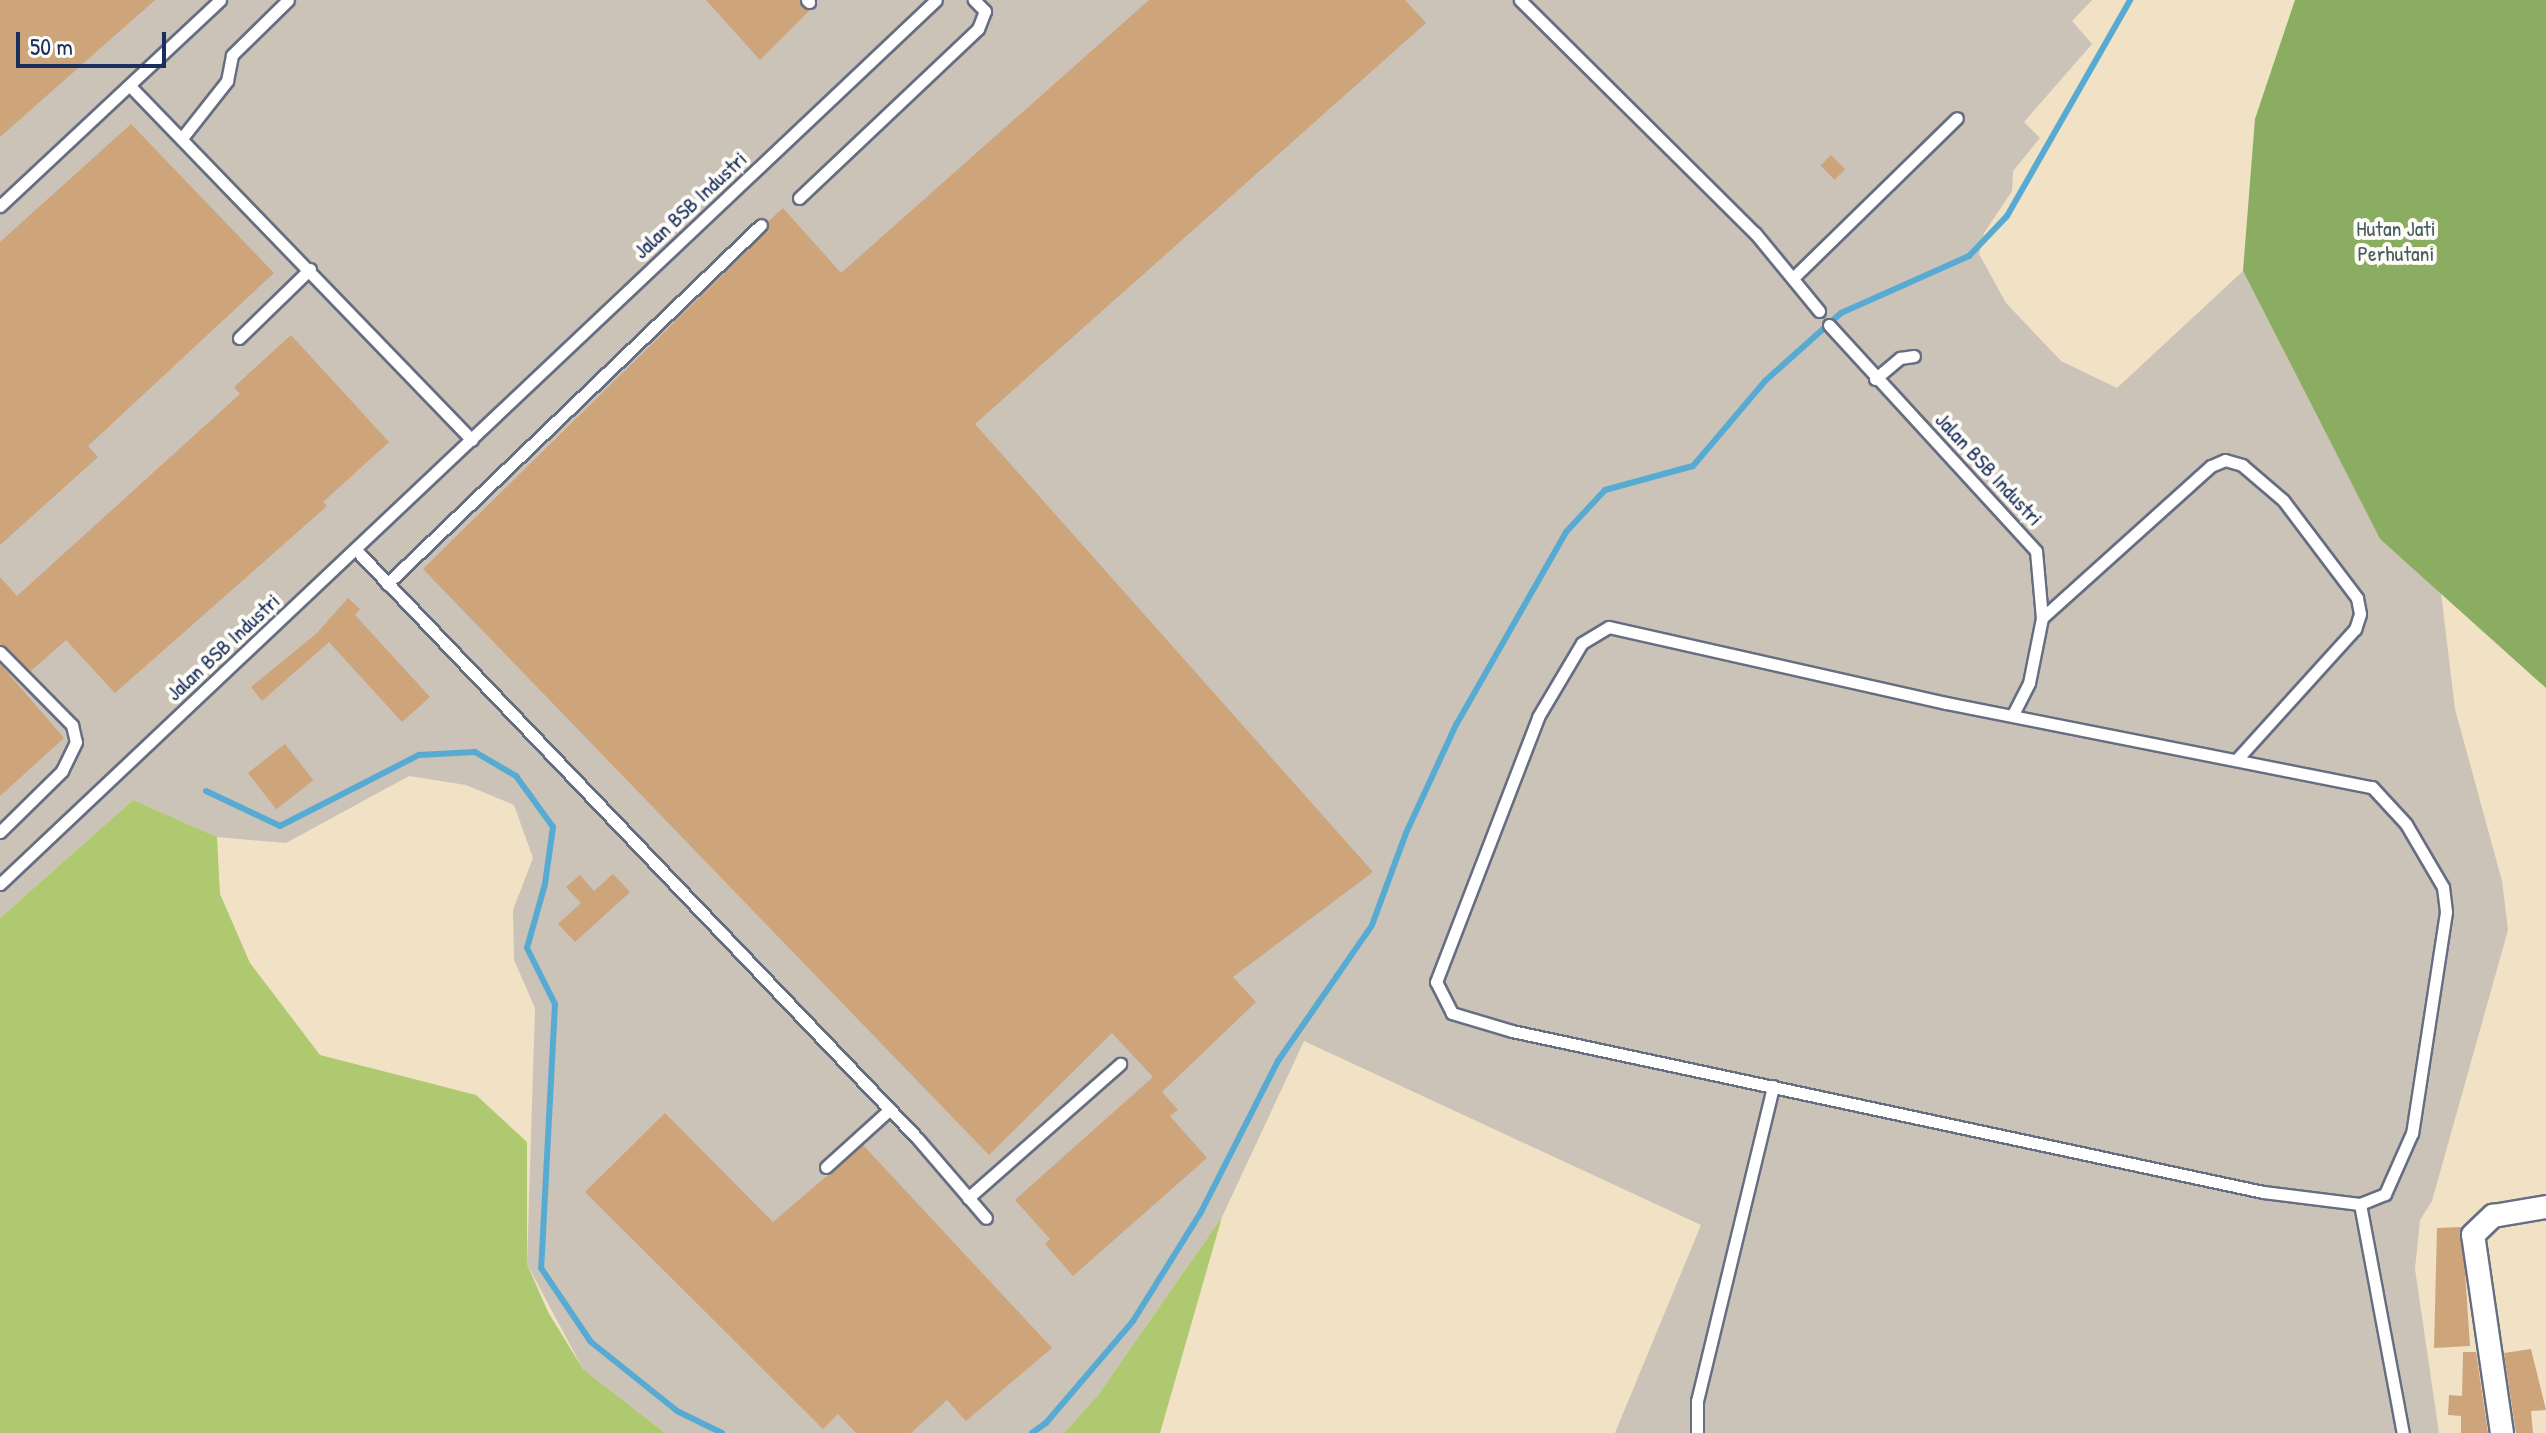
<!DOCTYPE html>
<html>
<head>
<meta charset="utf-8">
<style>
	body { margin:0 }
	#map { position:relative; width:2546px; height:1433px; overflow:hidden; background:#f1e2c5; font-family:"Patrick Hand",sans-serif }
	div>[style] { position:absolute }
	.industrial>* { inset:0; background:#cbc2b8 }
	.green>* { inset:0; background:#aec96f }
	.forest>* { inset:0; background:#8aad62 }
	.stream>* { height:6px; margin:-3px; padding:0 3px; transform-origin:3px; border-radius:3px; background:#57abd3 }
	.building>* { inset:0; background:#cea47a; transform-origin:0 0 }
	.roads { filter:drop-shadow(2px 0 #666e82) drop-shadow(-2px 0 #666e82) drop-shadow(0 2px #666e82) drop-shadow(0 -2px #666e82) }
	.service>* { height:11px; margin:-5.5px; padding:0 5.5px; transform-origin:5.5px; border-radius:5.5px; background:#fff }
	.minor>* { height:22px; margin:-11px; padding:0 11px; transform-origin:11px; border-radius:11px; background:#fff }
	span { translate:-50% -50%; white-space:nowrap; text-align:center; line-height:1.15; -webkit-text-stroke:8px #fdfcf7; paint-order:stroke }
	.street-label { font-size:22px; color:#1b2f5e }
	.park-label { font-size:22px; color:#475d63 }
	.scale { position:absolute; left:16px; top:32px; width:150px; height:36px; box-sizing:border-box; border:4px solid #1b2f5e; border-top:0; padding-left:10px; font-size:24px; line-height:28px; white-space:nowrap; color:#1b2f5e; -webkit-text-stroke:6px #fdfcf7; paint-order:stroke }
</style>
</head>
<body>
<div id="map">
	<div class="industrial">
		<div style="clip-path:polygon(0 0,2092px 0,2072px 21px,2092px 44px,2024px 122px,2040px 138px,2013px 171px,2012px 191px,1984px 233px,1979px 254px,2006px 303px,2061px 361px,2117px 388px,2243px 271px,2380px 539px,2441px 593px,2455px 709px,2502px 881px,2508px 930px,2432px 1201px,2420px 1220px,2415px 1269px,2439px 1433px,1615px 1433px,1701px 1225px,1304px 1041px,1222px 1217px,1098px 1395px,1064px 1433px,665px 1433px,583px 1369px,527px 1264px,535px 1008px,514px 960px,513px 910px,533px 858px,514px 805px,466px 785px,409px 776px,286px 843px,217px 837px,133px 800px,0 918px)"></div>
	</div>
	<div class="green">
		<div style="clip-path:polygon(133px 800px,217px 837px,220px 894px,250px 963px,320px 1055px,476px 1095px,527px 1142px,527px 1264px,548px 1312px,583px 1369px,665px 1433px,0 1433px,0 918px)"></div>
		<div style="clip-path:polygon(1222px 1217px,1160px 1433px,1064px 1433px,1098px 1395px)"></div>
	</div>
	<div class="forest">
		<div style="clip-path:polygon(2295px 0,2546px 0,2546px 688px,2380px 539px,2243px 271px,2255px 119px)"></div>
	</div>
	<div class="stream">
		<div style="left:206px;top:791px;width:82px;rotate:25.3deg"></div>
		<div style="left:280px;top:826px;width:156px;rotate:-27.1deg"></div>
		<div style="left:419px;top:755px;width:56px;rotate:-3.1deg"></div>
		<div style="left:475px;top:752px;width:48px;rotate:30.3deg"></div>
		<div style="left:516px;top:776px;width:63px;rotate:54deg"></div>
		<div style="left:553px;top:827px;width:58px;rotate:98deg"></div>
		<div style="left:545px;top:884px;width:66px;rotate:105.7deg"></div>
		<div style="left:527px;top:948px;width:63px;rotate:63.4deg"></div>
		<div style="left:555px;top:1004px;width:264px;rotate:93deg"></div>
		<div style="left:541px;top:1268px;width:89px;rotate:56deg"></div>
		<div style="left:591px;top:1342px;width:110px;rotate:38.7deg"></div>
		<div style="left:677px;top:1411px;width:50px;rotate:26.1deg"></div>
		<div style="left:1032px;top:1433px;width:17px;rotate:-36deg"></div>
		<div style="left:1046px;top:1423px;width:134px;rotate:-49.5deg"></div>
		<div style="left:1133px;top:1321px;width:128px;rotate:-58deg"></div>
		<div style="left:1201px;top:1212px;width:169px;rotate:-63deg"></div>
		<div style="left:1278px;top:1061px;width:165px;rotate:-55.3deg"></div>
		<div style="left:1372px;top:925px;width:98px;rotate:-69.7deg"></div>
		<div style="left:1406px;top:833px;width:119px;rotate:-65.2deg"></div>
		<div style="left:1456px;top:725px;width:222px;rotate:-60.3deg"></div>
		<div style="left:1566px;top:532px;width:57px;rotate:-47.1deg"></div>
		<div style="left:1605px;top:490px;width:91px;rotate:-15.3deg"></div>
		<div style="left:1693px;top:466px;width:111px;rotate:-49.7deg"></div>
		<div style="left:1765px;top:381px;width:102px;rotate:-41.8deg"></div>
		<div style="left:1841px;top:313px;width:140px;rotate:-24deg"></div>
		<div style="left:1969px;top:256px;width:55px;rotate:-46.5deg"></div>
		<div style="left:2007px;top:216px;width:249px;rotate:-60.3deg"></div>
	</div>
	<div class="building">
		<div style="clip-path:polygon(0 0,155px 0,0 137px)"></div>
		<div style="clip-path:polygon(706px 0,799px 0,810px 10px,760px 60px)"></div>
		<div style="clip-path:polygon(1149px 0,1405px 0,1426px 23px,975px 424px,1373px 872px,1233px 977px,1256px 1002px,1162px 1092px,1178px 1110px,1170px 1116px,1207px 1158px,1073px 1276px,1045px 1244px,1050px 1239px,1015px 1200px,1153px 1077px,1112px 1033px,989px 1155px,423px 569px,767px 231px,769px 221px,783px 208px,841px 273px)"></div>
		<div style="clip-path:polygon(131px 124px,274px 273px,88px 446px,98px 457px,0 545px,0 242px)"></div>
		<div style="left:1831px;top:155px;width:20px;height:15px;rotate:45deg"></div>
		<div style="clip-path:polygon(291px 335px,389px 442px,323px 502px,327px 506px,115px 693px,66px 640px,31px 671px,0 644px,0 577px,17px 596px,240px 394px,234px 387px)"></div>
		<div style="clip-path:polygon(348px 598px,360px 609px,355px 615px,430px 697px,402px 722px,329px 642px,262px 701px,251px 687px,316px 634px)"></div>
		<div style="clip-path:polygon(0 664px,64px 738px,0 796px)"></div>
		<div style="left:285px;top:744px;width:46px;height:47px;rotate:52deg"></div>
		<div style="clip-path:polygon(613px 874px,630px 892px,575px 942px,558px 924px,581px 903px,566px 887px,580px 875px,594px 891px)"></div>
		<div style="clip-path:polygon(665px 1113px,773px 1222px,863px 1145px,1052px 1348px,966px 1421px,947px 1400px,911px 1433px,856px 1433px,838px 1414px,823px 1429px,585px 1192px)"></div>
		<div style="clip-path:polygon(2462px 1227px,2470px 1346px,2434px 1348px,2437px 1228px)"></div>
		<div style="clip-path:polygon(2531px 1349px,2546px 1410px,2531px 1411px,2533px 1433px,2516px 1433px,2504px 1353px)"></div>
		<div style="clip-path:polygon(2463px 1352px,2476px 1352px,2488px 1433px,2461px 1433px,2461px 1416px,2448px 1415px,2449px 1395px,2462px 1396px)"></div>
	</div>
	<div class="roads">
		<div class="service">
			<div style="left:807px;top:0;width:3px;rotate:45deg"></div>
			<div style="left:1520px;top:0;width:331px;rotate:44.8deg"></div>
			<div style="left:1755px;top:233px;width:101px;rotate:50.6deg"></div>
			<div style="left:130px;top:86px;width:492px;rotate:46deg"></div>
			<div style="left:182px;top:138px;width:73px;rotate:-51.7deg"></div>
			<div style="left:227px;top:81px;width:26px;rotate:-79deg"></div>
			<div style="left:232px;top:55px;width:78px;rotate:-44.5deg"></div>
			<div style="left:799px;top:198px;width:246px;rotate:-43.4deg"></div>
			<div style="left:978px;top:29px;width:19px;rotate:-69deg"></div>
			<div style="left:985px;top:11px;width:16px;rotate:-135deg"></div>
			<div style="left:0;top:206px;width:301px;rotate:-43.1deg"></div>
			<div style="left:1795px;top:276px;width:226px;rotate:-44.3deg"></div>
			<div style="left:1829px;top:325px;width:306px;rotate:47.5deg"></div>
			<div style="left:2036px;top:551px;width:67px;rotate:84.9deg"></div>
			<div style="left:2042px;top:618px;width:66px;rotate:101.3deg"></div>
			<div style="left:2029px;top:683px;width:36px;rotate:117deg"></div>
			<div style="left:239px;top:338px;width:99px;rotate:-44.2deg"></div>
			<div style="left:1875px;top:379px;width:33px;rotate:-40deg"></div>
			<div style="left:1900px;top:358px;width:14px;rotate:-8deg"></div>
			<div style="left:356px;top:550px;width:814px;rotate:46.34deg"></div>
			<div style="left:918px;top:1139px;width:104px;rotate:49.3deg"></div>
			<div style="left:387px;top:584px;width:518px;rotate:-43.83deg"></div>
			<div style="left:2042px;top:618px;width:227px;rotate:-42deg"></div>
			<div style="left:2211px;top:466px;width:15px;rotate:-23deg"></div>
			<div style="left:2225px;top:460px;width:18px;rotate:16deg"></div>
			<div style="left:2242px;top:465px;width:54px;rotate:40.5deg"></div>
			<div style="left:2283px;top:500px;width:123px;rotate:52.9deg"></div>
			<div style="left:2357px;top:598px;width:16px;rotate:79deg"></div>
			<div style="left:2360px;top:614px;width:16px;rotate:108deg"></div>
			<div style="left:2355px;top:629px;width:174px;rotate:132.2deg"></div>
			<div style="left:1609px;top:627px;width:345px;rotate:12.7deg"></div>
			<div style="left:1946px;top:703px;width:434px;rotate:11.2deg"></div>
			<div style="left:2372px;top:787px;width:50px;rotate:47.4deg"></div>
			<div style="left:2406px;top:824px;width:73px;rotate:59.6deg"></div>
			<div style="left:2443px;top:887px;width:25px;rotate:83deg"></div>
			<div style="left:2446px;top:912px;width:224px;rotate:98.7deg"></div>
			<div style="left:2412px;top:1133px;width:67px;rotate:113.9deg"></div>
			<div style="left:2385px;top:1194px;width:27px;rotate:158deg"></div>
			<div style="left:2360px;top:1204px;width:98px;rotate:-172.9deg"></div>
			<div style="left:2263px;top:1192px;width:768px;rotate:-167.9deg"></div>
			<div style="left:1512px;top:1031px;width:63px;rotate:-163.3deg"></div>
			<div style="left:1452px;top:1013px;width:35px;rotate:-117deg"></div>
			<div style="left:1436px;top:982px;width:284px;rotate:-68.9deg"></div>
			<div style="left:1538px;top:717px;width:86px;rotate:-59.3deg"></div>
			<div style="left:1582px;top:643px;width:31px;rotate:-31deg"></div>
			<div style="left:0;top:652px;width:103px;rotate:45.4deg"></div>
			<div style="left:72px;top:725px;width:17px;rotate:77deg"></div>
			<div style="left:76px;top:742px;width:32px;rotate:116deg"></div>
			<div style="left:62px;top:771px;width:87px;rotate:135.5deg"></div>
			<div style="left:0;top:884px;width:1287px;rotate:-43.36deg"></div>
			<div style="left:826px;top:1167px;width:85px;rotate:-42.1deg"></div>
			<div style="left:968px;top:1198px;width:203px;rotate:-41.4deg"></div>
			<div style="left:2360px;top:1204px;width:233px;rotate:79.4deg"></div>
			<div style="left:1697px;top:1433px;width:32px;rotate:-90deg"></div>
			<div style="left:1697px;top:1401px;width:324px;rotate:-76.4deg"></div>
		</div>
		<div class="minor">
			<div style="left:2502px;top:1433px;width:200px;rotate:-98.3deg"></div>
			<div style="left:2473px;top:1235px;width:28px;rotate:-44deg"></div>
			<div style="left:2493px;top:1216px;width:54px;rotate:-9.6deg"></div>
		</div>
	</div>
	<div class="street-label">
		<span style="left:690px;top:205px;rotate:-43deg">Jalan BSB Industri</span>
		<span style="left:1989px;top:469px;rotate:47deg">Jalan BSB Industri</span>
		<span style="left:223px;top:647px;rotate:-43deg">Jalan BSB Industri</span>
	</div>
	<div class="park-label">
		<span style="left:2396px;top:241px">Hutan Jati<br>Perhutani</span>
	</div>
	<div class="scale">50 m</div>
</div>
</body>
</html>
